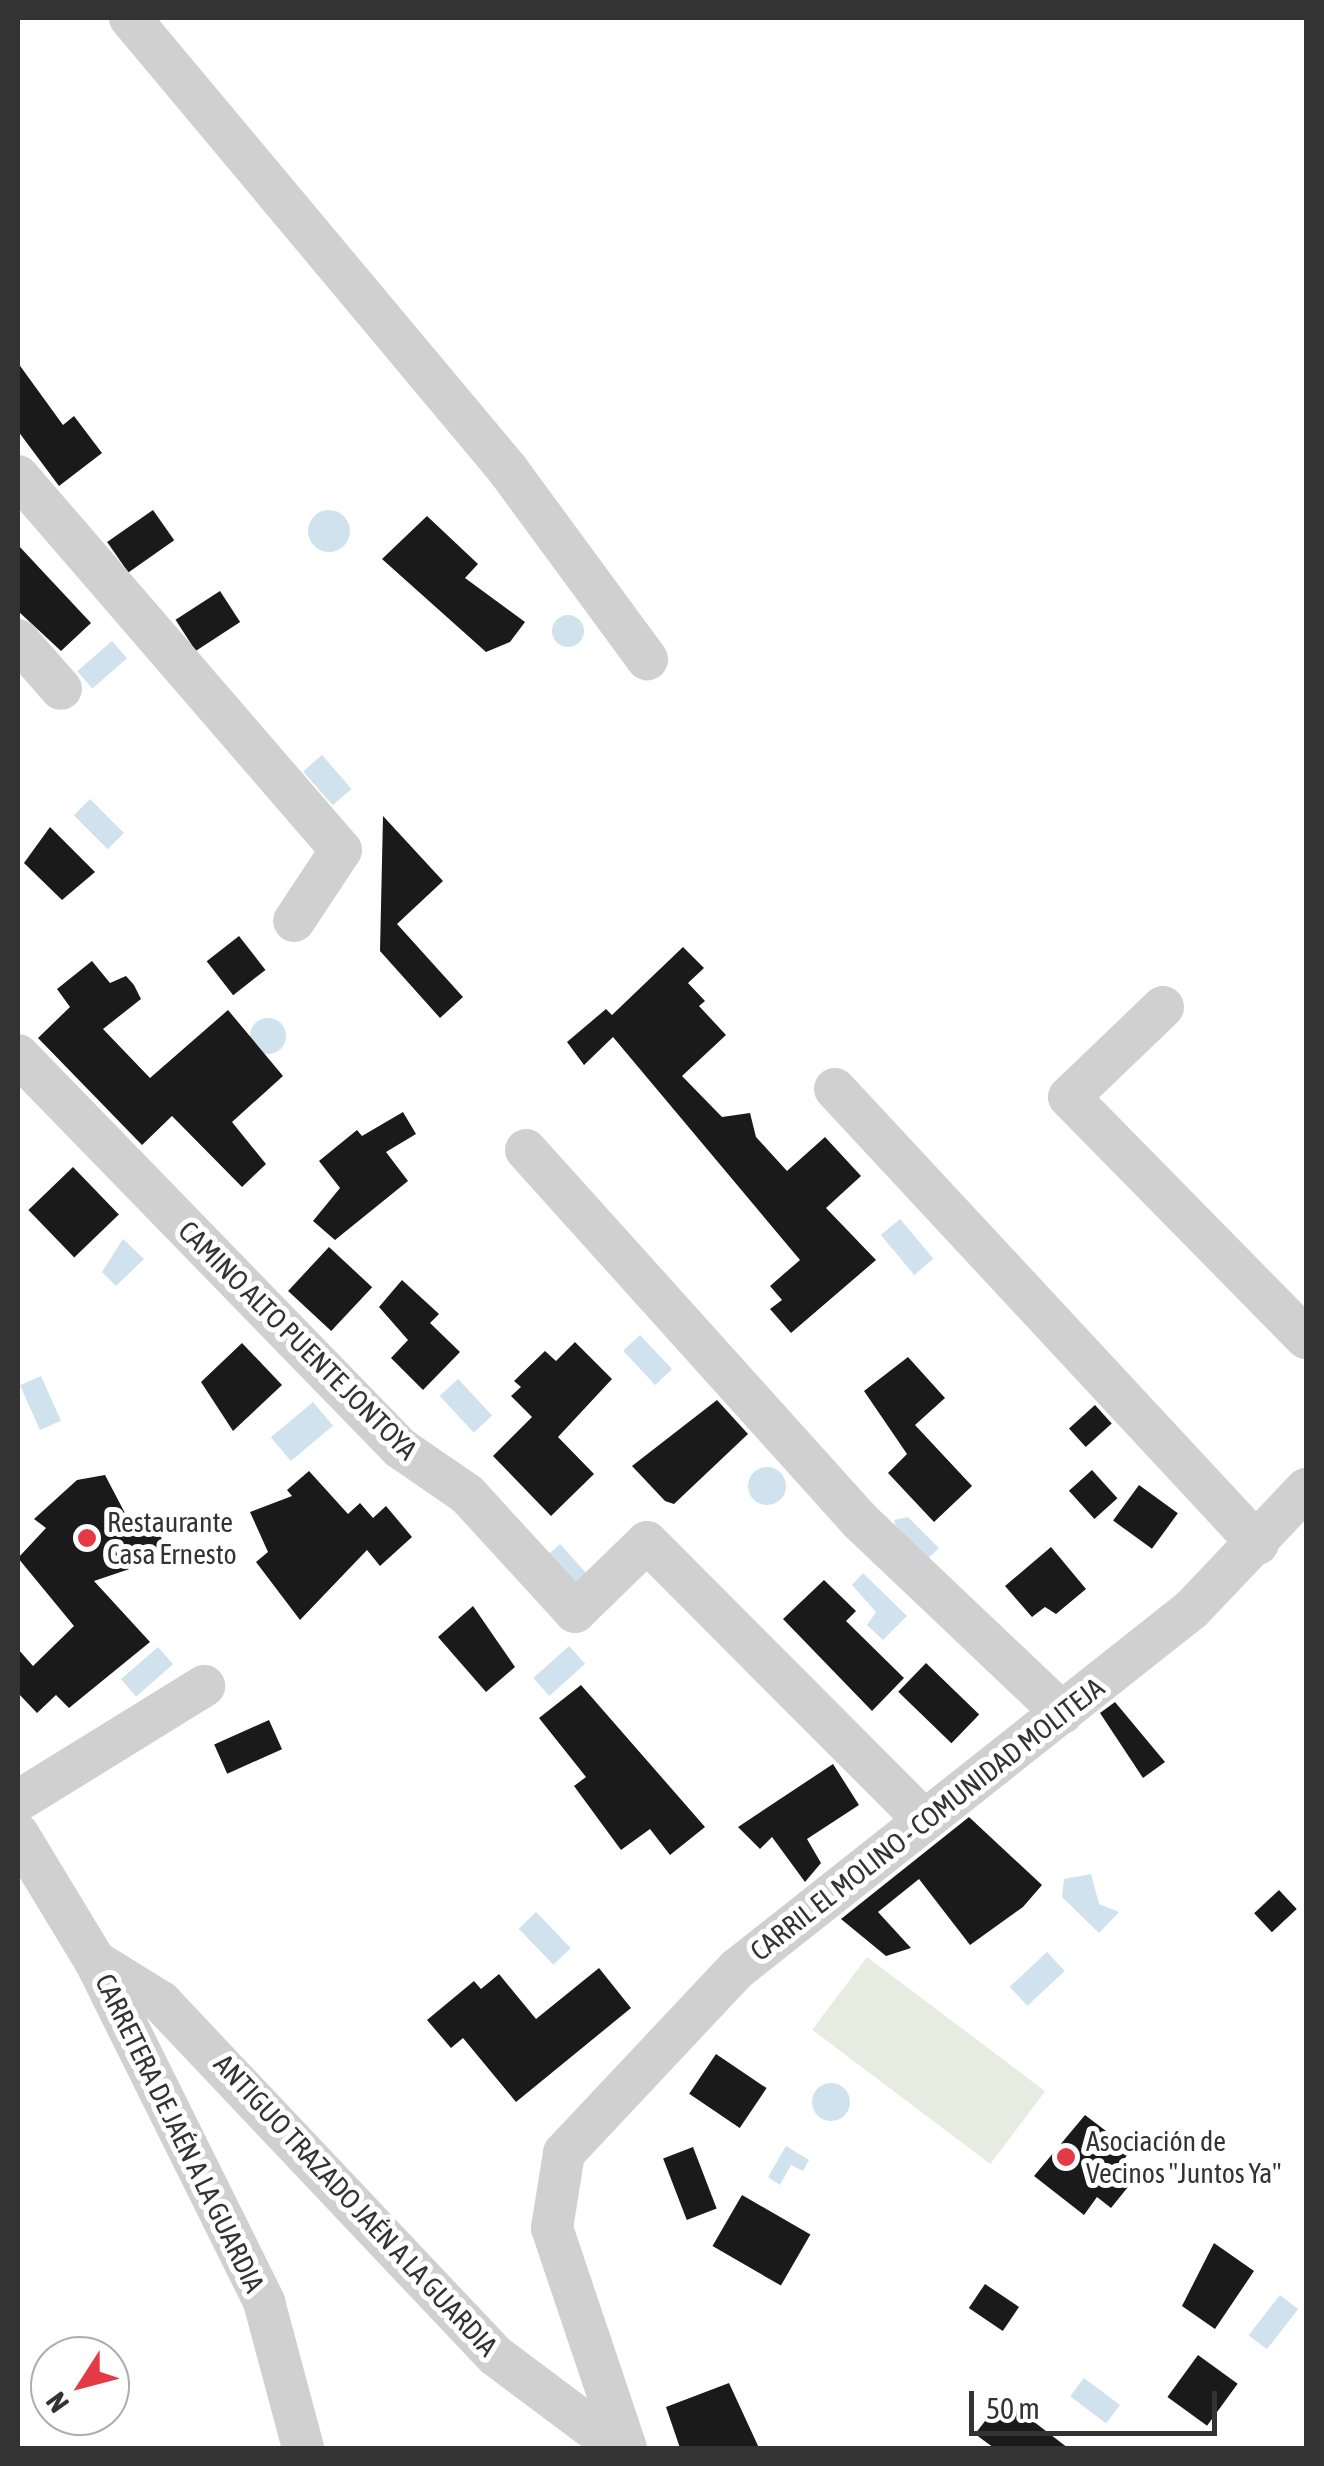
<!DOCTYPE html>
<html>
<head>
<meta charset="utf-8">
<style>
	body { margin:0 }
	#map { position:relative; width:1324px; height:2466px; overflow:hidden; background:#fff; font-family:"Asap Condensed",sans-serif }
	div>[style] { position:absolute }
	.green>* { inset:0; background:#e6ecdf; transform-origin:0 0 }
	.water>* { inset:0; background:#cfe2ee; transform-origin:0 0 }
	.round { border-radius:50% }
	.building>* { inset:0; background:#1a1a1a; transform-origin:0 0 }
	.minor>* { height:42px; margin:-21px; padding:0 21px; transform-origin:21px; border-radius:21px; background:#d0d0d0 }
	.dots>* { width:28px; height:28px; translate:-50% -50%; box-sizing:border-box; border:5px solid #fff; border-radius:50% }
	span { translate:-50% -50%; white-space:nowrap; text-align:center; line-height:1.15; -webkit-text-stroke:10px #fff; paint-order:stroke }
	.street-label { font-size:28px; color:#333 }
	.poi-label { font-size:28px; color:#333 }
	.left { translate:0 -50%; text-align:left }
	.frame { position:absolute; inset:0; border:20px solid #333; pointer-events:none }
	.north { position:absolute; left:30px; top:2336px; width:100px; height:100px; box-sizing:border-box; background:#fff; border:2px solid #adadad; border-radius:50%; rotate:234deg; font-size:28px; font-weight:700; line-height:40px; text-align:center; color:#333 }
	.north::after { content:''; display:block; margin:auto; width:35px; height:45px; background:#e63946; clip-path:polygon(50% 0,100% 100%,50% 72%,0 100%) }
	.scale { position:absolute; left:969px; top:2391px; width:248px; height:45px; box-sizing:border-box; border:5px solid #333; border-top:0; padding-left:12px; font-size:30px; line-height:35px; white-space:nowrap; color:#333; -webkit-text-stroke:8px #fff; paint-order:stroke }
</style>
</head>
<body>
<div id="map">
	<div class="green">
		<div style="left:867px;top:1957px;width:223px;height:91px;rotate:37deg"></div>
	</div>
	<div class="water">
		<div class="round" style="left:308px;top:510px;width:42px;height:42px"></div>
		<div class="round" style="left:552px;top:615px;width:32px;height:32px"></div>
		<div style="left:112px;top:641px;width:23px;height:46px;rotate:49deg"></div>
		<div style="left:322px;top:755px;width:45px;height:25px;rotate:49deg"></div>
		<div style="left:90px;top:799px;width:48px;height:23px;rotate:45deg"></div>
		<div class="round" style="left:250px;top:1018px;width:36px;height:36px"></div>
		<div style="left:900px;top:1219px;width:52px;height:25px;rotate:50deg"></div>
		<div style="clip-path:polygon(123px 1239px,144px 1259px,116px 1286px,102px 1272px)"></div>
		<div style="left:640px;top:1335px;width:47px;height:23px;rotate:47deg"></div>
		<div style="left:41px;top:1376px;width:49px;height:23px;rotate:66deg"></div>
		<div style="left:458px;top:1379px;width:50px;height:25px;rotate:47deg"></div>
		<div style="left:313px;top:1402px;width:31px;height:55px;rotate:50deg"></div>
		<div class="round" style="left:748px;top:1467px;width:38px;height:38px"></div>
		<div style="clip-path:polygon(908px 1517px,939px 1548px,922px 1564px,896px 1529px,894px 1520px)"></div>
		<div style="left:560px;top:1544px;width:45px;height:23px;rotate:48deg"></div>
		<div style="clip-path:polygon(863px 1573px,907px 1616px,883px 1640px,867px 1625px,876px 1612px,852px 1585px)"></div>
		<div style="left:569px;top:1646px;width:24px;height:48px;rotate:48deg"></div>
		<div style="left:158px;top:1647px;width:23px;height:49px;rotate:49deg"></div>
		<div style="clip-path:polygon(1091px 1874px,1099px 1904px,1119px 1912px,1099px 1933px,1062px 1897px,1064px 1879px)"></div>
		<div style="left:536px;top:1912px;width:50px;height:24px;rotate:46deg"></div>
		<div style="left:1047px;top:1952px;width:26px;height:51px;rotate:47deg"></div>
		<div class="round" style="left:812px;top:2083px;width:38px;height:38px"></div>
		<div style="clip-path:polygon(786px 2146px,809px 2160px,803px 2171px,791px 2165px,780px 2185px,768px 2177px)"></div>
		<div style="left:1280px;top:2295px;width:23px;height:51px;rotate:38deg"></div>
		<div style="left:1084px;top:2378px;width:45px;height:23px;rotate:37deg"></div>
	</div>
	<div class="building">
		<div style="clip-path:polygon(18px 363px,63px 425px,74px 416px,102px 453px,59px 486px,18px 431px)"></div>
		<div style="left:153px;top:510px;width:37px;height:56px;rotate:55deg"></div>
		<div style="clip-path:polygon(427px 516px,478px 564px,465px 578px,525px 622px,510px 642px,486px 652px,382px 559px)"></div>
		<div style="clip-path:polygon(18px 545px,91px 623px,61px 651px,18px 611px)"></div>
		<div style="left:220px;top:591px;width:37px;height:53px;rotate:57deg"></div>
		<div style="clip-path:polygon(383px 816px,443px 881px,397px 924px,463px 997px,440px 1018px,380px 951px)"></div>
		<div style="clip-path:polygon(50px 827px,95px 872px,62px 900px,24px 863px)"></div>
		<div style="left:239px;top:936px;width:43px;height:41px;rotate:52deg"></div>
		<div style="clip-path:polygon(683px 947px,704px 968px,688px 983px,705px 1001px,699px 1006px,726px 1035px,682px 1076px,722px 1117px,750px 1113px,756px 1137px,787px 1171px,825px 1137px,861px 1176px,826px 1208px,876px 1260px,791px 1333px,770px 1309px,782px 1300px,770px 1286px,800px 1260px,613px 1037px,584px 1065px,567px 1042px,606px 1009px,612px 1015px)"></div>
		<div style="clip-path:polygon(92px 961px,110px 983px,126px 976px,134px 985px,141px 999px,103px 1029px,150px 1078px,228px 1010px,283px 1076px,232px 1122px,266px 1164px,242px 1187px,172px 1116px,142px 1145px,38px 1038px,70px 1007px,57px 989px)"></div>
		<div style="clip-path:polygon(403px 1112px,416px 1134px,386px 1152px,408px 1181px,335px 1240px,313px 1221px,340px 1188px,319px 1161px,357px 1130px,362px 1136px)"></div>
		<div style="left:73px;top:1167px;width:66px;height:62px;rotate:46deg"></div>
		<div style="left:329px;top:1247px;width:59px;height:60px;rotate:43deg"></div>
		<div style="clip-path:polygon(402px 1280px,439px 1314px,430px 1323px,460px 1352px,423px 1390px,391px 1358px,408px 1340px,379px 1307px)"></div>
		<div style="clip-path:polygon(575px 1342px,612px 1379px,558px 1437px,594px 1474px,551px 1516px,493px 1456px,532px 1417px,511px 1396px,521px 1387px,514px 1381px,545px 1351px,556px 1361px)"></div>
		<div style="clip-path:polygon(242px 1343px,282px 1385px,233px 1431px,201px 1382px)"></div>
		<div style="clip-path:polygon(908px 1357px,945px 1398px,915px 1425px,972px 1486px,934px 1522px,888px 1473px,907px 1454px,864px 1391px)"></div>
		<div style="clip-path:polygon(717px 1400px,748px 1434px,674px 1504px,665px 1501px,632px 1466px)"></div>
		<div style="left:1095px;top:1405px;width:25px;height:35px;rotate:48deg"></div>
		<div style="left:1092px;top:1470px;width:38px;height:31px;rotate:48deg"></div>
		<div style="clip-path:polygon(309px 1471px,348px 1514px,360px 1503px,373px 1518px,386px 1506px,412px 1537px,380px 1566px,367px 1550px,300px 1620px,256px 1562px,268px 1552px,250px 1512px,292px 1496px,287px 1490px)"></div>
		<div style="clip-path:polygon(105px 1475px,137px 1536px,158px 1529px,168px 1556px,94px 1581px,150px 1642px,69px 1708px,56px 1695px,37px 1713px,18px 1693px,18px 1649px,33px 1666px,74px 1626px,18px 1558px,46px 1528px,34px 1519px,77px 1480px)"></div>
		<div style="left:1139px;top:1485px;width:48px;height:44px;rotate:36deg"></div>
		<div style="clip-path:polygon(1051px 1547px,1086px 1589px,1056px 1614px,1045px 1607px,1032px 1617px,1005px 1586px)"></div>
		<div style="clip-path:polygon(824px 1580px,856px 1611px,846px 1621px,904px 1678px,872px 1711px,783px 1619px)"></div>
		<div style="clip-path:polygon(473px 1606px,515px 1667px,486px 1692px,438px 1637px)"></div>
		<div style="left:926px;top:1663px;width:74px;height:40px;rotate:44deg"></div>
		<div style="clip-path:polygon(581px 1685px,705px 1827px,670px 1855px,650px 1829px,621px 1850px,574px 1786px,586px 1777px,539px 1718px)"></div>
		<div style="clip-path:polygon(1115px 1702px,1165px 1762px,1143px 1778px,1100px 1713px)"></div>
		<div style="left:269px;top:1720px;width:32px;height:60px;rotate:66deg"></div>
		<div style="clip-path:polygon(833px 1764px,859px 1805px,807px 1839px,821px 1863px,805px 1882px,772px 1837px,760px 1849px,738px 1827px)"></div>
		<div style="clip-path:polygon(969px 1817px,1042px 1885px,1023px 1907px,970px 1945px,919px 1879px,878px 1912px,911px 1948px,886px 1956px,841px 1919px)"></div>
		<div style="left:1279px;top:1890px;width:26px;height:34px;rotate:47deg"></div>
		<div style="clip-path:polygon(599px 1968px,631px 2008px,516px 2102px,463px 2038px,451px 2048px,427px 2020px,474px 1981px,481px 1989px,499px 1974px,536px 2019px)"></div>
		<div style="left:716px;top:2054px;width:61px;height:48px;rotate:34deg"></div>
		<div style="clip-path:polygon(1085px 2115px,1131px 2150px,1116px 2170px,1132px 2182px,1111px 2208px,1097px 2197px,1084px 2215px,1034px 2176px)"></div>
		<div style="left:693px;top:2147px;width:66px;height:32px;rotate:69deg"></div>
		<div style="left:742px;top:2195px;width:79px;height:59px;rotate:30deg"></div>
		<div style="clip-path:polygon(1214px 2243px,1254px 2271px,1215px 2329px,1182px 2306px)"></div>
		<div style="left:985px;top:2284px;width:41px;height:29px;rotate:34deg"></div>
		<div style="left:1198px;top:2355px;width:49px;height:52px;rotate:36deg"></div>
		<div style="clip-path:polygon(729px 2383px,759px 2448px,680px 2448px,666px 2407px)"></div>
		<div style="clip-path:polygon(1003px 2398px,1068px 2448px,994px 2448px,975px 2434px)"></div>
	</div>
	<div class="minor">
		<div style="left:130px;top:18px;width:589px;rotate:50.09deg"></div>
		<div style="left:508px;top:470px;width:235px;rotate:53.7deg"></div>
		<div style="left:18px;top:476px;width:494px;rotate:49.2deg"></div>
		<div style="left:341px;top:850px;width:85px;rotate:123.5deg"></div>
		<div style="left:18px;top:640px;width:65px;rotate:48.7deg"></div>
		<div style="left:1163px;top:1007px;width:130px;rotate:136.2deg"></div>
		<div style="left:1069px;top:1097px;width:338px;rotate:45.5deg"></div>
		<div style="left:18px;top:1055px;width:548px;rotate:45.81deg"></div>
		<div style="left:400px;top:1448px;width:81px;rotate:34.5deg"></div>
		<div style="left:467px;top:1494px;width:160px;rotate:47.5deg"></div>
		<div style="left:575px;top:1612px;width:100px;rotate:-44.2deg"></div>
		<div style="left:647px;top:1542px;width:390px;rotate:45.1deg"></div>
		<div style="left:835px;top:1089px;width:621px;rotate:47.09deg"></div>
		<div style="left:526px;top:1150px;width:499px;rotate:48deg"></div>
		<div style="left:860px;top:1521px;width:279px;rotate:43.5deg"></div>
		<div style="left:18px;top:1801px;width:219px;rotate:-31.7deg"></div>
		<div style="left:18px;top:1834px;width:149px;rotate:58.8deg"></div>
		<div style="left:95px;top:1961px;width:381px;rotate:63.6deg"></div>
		<div style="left:264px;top:2302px;width:151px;rotate:75deg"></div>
		<div style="left:95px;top:1961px;width:78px;rotate:31.8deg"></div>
		<div style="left:161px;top:2002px;width:487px;rotate:46.6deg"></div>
		<div style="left:496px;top:2356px;width:154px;rotate:36.8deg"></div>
		<div style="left:626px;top:2448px;width:232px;rotate:-108.6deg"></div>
		<div style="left:552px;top:2228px;width:76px;rotate:-80.9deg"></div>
		<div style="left:564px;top:2153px;width:253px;rotate:-46.8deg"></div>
		<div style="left:737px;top:1969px;width:579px;rotate:-38.34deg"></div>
		<div style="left:1191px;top:1610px;width:167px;rotate:-46.5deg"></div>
	</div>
	<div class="dots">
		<div style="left:87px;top:1538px;background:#e63946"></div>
		<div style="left:1066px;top:2157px;background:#e63946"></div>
	</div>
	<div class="street-label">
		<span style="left:298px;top:1340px;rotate:45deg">CAMINO ALTO PUENTE JONTOYA</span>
		<span style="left:927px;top:1819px;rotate:-38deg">CARRIL EL MOLINO - COMUNIDAD MOLITEJA</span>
		<span style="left:180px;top:2133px;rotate:64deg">CARRETERA DE JAÉN A LA GUARDIA</span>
		<span style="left:356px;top:2205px;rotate:47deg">ANTIGUO TRAZADO JAÉN A LA GUARDIA</span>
	</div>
	<div class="poi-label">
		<span class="left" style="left:107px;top:1538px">Restaurante<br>Casa Ernesto</span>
		<span class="left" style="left:1086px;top:2157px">Asociación de<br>Vecinos "Juntos Ya"</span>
	</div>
	<div class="frame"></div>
	<div class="north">N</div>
	<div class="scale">50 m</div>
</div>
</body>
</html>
